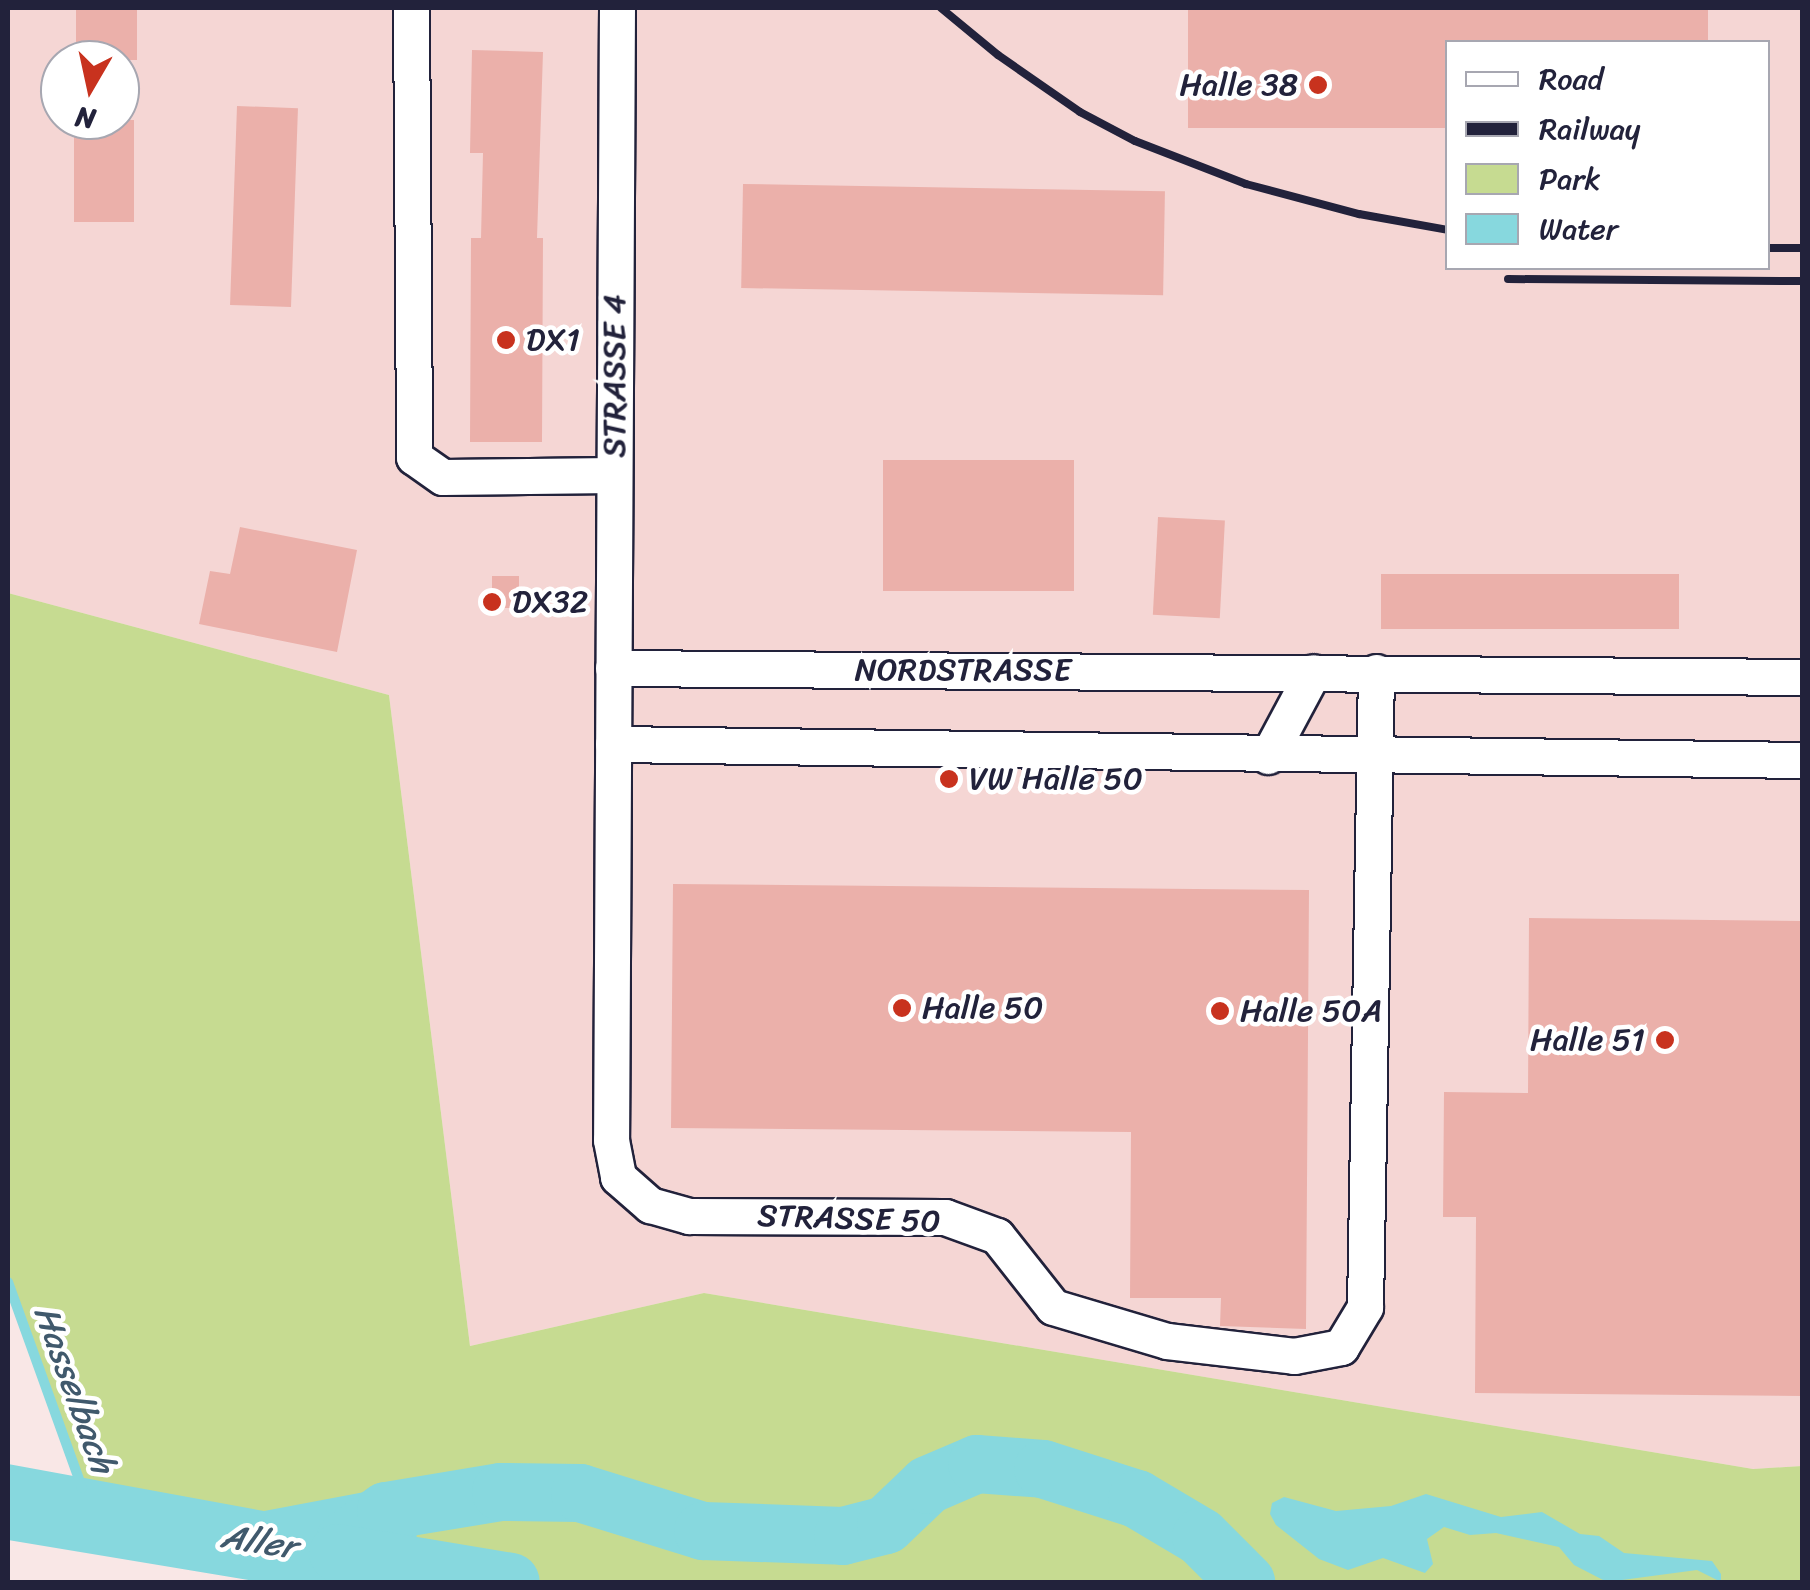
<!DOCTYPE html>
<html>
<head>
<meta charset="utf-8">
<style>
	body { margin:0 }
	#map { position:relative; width:1810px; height:1590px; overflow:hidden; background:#f9e7e6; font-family:Sriracha,sans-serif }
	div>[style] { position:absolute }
	.built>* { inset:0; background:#f5d6d4 }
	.green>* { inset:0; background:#c6db91 }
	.water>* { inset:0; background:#87d8de }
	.stream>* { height:10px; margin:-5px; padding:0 5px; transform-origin:5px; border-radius:5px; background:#87d8de }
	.river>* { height:58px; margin:-29px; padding:0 29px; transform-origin:29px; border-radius:29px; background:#87d8de }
	.building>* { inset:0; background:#ebb0aa; transform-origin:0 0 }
	.roads { filter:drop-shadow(2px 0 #22223b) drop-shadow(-2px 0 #22223b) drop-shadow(0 2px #22223b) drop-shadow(0 -2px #22223b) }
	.minor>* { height:35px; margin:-17.5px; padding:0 17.5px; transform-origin:17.5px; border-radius:17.5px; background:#fff }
	.rail>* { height:8px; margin:-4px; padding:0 4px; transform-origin:4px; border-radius:4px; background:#22223b }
	.dots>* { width:28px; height:28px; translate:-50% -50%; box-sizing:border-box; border:5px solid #fff; border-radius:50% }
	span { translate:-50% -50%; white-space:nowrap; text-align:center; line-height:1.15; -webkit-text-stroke:9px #fff; paint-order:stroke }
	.poi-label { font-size:32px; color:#22223b }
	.right { translate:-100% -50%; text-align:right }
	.left { translate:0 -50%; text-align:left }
	.street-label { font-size:32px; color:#22223b }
	.water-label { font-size:35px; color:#40596c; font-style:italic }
	.frame { position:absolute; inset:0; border:10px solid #22223b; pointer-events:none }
	.legend { position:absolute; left:1445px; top:40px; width:325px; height:230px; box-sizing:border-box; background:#fff; border:2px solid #a7a7b1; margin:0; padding:12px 18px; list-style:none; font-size:30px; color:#22223b }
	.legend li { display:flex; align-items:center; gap:20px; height:50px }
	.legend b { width:50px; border:2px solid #a7a7b1 }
	.north { position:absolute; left:40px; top:40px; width:100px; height:100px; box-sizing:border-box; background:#fff; border:2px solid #a7a7b1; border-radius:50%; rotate:189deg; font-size:28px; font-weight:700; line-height:40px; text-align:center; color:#22223b }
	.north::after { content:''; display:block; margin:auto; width:35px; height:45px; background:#c8321e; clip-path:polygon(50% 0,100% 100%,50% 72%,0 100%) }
</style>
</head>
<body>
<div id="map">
	<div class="built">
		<div style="clip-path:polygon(evenodd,8px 8px,1802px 8px,1802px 1466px,1753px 1469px,704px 1293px,470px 1346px,389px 695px,8px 593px,8px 8px,1448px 42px,1768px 42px,1768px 268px,1448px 268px,1448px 42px,8px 8px,60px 60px,120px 60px,120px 120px,60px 120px,60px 60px)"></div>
	</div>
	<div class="green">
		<div style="clip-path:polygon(8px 593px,389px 695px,470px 1346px,704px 1293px,1753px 1469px,1802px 1466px,1802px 1582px,413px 1582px,386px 1511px,91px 1515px,8px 1282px)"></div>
	</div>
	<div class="water">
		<div style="clip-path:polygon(8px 1464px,264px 1511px,407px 1484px,417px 1531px,413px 1582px,260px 1582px,8px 1540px)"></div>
		<div style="clip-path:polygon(1426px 1494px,1501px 1517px,1542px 1512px,1580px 1534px,1599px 1536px,1624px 1553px,1712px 1561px,1721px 1574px,1721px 1582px,1697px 1570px,1607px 1582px,1574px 1565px,1559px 1547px,1496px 1533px,1470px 1535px,1444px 1527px,1427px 1539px,1433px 1564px,1425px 1573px,1383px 1558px,1348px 1570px,1319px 1559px,1276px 1525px,1270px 1514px,1272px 1503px,1284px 1497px,1336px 1511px,1391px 1506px)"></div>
	</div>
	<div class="stream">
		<div style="left:8px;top:1282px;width:219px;rotate:70.2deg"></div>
	</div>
	<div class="river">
		<div style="left:345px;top:1540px;width:50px;rotate:-35.3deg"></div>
		<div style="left:386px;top:1511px;width:117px;rotate:-9.4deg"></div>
		<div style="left:501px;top:1492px;width:79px;rotate:0.7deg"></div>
		<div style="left:580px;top:1493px;width:129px;rotate:17.2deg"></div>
		<div style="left:703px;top:1531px;width:140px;rotate:2deg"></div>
		<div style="left:843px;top:1536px;width:44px;rotate:-14.3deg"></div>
		<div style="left:886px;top:1525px;width:58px;rotate:-43.6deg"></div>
		<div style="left:928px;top:1485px;width:53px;rotate:-23.2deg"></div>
		<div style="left:977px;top:1464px;width:66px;rotate:4.3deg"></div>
		<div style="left:1043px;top:1469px;width:99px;rotate:17.7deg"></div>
		<div style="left:1137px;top:1499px;width:74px;rotate:30.7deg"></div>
		<div style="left:1201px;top:1537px;width:64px;rotate:45deg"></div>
		<div style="left:338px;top:1553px;width:175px;rotate:9.5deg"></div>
	</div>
	<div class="building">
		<div style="left:76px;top:8px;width:61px;height:52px"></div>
		<div style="clip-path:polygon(1188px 8px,1708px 8px,1708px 42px,1448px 42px,1448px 128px,1188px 128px)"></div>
		<div style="clip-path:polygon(472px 50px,543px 52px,537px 238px,543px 238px,542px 442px,470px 442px,471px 238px,481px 238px,483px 153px,470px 153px)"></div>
		<div style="left:237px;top:106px;width:61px;height:199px;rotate:2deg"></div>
		<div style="left:74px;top:120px;width:60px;height:102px"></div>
		<div style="left:743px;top:184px;width:422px;height:104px;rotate:1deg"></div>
		<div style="left:1074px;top:460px;width:131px;height:191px;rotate:90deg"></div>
		<div style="left:1158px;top:517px;width:67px;height:98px;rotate:3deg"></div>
		<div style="clip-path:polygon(240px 527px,357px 550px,337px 652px,199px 624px,210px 571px,230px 574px)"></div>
		<div style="left:1381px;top:574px;width:298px;height:55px"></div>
		<div style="left:492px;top:576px;width:27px;height:32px"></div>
		<div style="clip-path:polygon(673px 884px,1309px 890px,1306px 1329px,1220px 1326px,1221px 1298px,1130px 1298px,1131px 1132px,671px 1128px)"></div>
		<div style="clip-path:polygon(1529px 918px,1802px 921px,1802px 1396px,1475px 1393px,1476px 1217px,1443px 1217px,1444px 1092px,1528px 1093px)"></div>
	</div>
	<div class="roads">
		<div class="minor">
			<div style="left:411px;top:8px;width:449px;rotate:89.6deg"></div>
			<div style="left:414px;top:457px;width:35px;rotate:35deg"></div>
			<div style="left:443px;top:477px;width:171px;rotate:-0.7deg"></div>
			<div style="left:617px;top:8px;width:1132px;rotate:90.3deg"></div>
			<div style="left:611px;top:1140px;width:38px;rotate:79deg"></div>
			<div style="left:618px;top:1177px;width:43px;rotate:41.2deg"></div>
			<div style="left:650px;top:1205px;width:41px;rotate:15.8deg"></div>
			<div style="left:689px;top:1216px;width:256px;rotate:0.2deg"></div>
			<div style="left:945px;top:1217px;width:55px;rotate:20.1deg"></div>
			<div style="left:997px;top:1236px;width:90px;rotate:51.7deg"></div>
			<div style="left:1053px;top:1307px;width:119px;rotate:16.6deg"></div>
			<div style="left:1167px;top:1341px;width:128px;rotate:6.7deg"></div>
			<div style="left:1294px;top:1356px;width:48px;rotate:-10.8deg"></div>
			<div style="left:1341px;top:1347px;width:47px;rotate:-59deg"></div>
			<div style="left:1365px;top:1307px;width:635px;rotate:-89.01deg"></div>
			<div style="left:613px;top:668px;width:1189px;rotate:0.43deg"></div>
			<div style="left:613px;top:744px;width:1189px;rotate:0.77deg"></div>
			<div style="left:1268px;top:756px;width:95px;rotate:-61.8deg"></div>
		</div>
	</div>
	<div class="rail">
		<div style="left:941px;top:8px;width:74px;rotate:39.5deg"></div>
		<div style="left:998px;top:55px;width:100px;rotate:34.8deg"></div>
		<div style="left:1080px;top:112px;width:62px;rotate:27.8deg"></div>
		<div style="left:1135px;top:141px;width:119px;rotate:21.2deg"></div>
		<div style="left:1246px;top:184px;width:117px;rotate:14.9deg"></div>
		<div style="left:1359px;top:214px;width:90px;rotate:10.2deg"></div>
		<div style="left:1768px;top:248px;width:34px"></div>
		<div style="left:1508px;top:279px;width:294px;rotate:0.4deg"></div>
	</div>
	<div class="dots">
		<div style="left:1318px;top:85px;background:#c8321e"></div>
		<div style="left:506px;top:340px;background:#c8321e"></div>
		<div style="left:492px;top:602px;background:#c8321e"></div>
		<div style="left:949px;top:779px;background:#c8321e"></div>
		<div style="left:902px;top:1008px;background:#c8321e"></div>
		<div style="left:1220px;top:1011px;background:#c8321e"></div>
		<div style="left:1665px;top:1040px;background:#c8321e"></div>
	</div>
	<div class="poi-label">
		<span class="right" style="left:1298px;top:85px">Halle 38</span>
		<span class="left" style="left:526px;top:340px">DX1</span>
		<span class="left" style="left:512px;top:602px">DX32</span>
		<span class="left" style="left:969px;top:779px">VW Halle 50</span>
		<span class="left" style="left:922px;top:1008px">Halle 50</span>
		<span class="left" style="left:1240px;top:1011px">Halle 50A</span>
		<span class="right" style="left:1645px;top:1040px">Halle 51</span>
	</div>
	<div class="street-label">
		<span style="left:615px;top:376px;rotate:-90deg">STRASSE 4</span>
		<span style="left:963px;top:670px">NORDSTRASSE</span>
		<span style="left:849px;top:1219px;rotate:2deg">STRASSE 50</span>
	</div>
	<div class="water-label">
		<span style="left:75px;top:1389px;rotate:70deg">Hasselbach</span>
		<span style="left:259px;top:1541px;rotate:9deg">Aller</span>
	</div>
	<div class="frame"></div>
	<ul class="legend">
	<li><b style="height:12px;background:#fff"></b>Road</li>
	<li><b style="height:12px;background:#22223b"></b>Railway</li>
	<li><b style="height:28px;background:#c6db91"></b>Park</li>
	<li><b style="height:28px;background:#87d8de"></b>Water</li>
	</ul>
	<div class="north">N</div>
</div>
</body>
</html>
